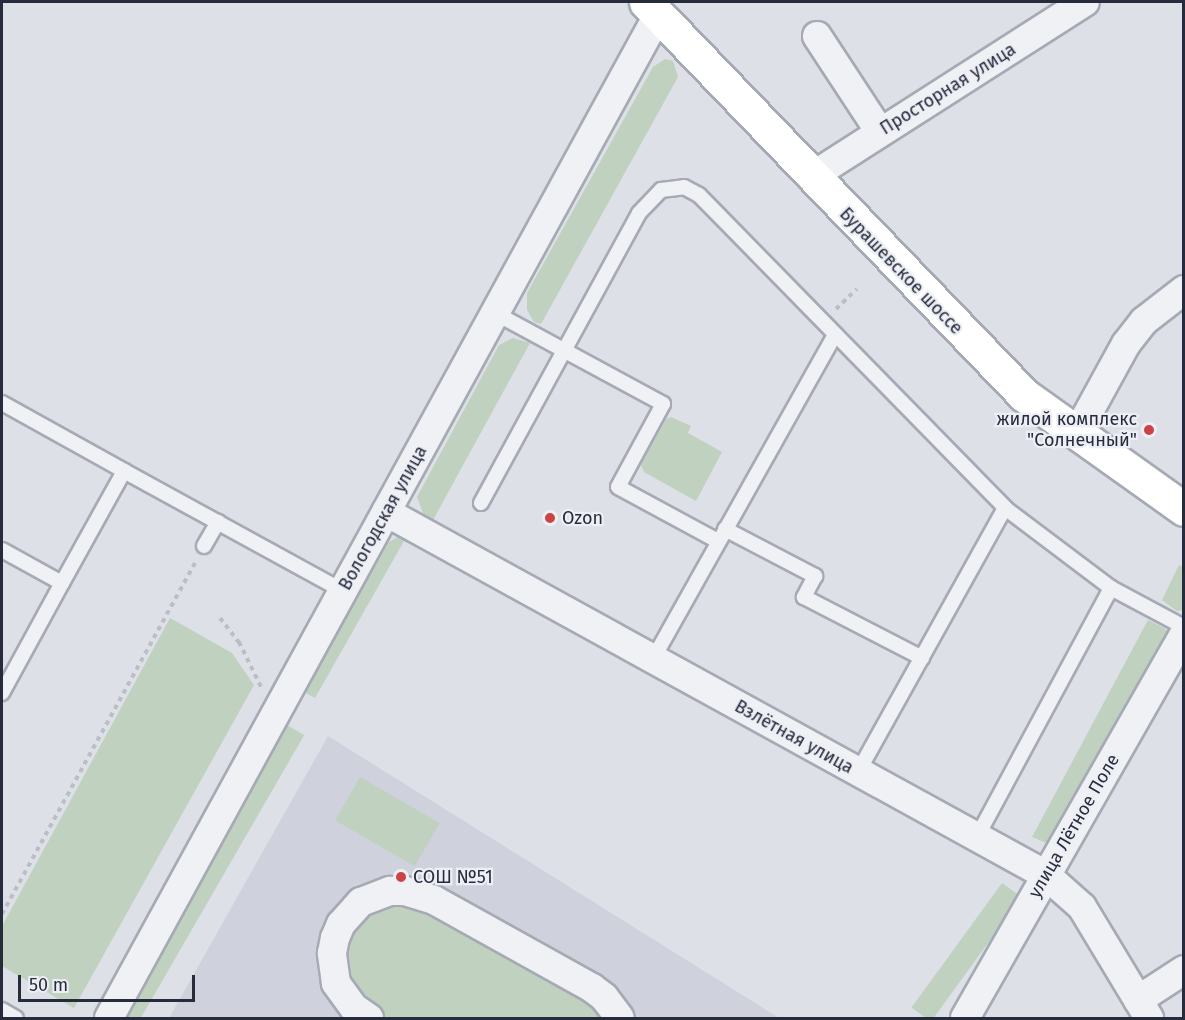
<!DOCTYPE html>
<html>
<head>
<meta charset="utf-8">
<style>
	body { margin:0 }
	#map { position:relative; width:1185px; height:1020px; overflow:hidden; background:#dde0e7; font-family:"Fira Sans",sans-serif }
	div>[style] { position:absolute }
	.built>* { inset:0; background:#cfd2dc }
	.green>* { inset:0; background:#c0d1bf; transform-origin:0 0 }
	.path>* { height:4px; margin-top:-2px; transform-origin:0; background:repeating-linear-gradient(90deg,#bcbec5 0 4.5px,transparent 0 9px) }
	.roads { filter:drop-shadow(2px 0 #a6aab4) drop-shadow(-2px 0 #a6aab4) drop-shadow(0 2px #a6aab4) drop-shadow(0 -2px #a6aab4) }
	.lane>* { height:14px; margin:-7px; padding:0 7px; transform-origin:7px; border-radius:7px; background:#f0f1f5 }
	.street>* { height:28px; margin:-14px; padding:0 14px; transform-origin:14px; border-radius:14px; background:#f0f1f5 }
	.primary>* { height:33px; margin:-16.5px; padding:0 16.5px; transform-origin:16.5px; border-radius:16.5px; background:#fff }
	.dots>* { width:16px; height:16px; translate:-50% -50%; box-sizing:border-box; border:3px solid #edeff5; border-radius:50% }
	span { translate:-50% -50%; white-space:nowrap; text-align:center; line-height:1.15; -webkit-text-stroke:4.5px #edeff5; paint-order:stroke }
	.street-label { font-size:18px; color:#272c3d }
	.poi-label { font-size:18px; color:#272c3d }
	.right { translate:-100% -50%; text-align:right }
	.left { translate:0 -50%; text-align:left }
	.frame { position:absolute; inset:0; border:3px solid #272c3d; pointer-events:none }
	.scale { position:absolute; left:18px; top:975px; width:177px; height:27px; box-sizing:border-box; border:3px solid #272c3d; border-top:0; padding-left:8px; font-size:18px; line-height:21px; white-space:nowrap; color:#272c3d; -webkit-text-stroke:4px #edeff5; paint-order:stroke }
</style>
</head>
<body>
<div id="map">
	<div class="built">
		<div style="clip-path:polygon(328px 736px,779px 1018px,169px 1018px)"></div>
	</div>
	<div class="green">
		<div style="clip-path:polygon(665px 59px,673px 61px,678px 77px,541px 324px,534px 322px,527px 310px,527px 293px,653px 67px)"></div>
		<div style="clip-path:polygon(513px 338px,530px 343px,433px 520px,423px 513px,417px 497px,499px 345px)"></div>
		<div style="clip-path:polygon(671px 417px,691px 426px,688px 433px,722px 452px,696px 501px,644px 472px,641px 465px,666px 419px)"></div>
		<div style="clip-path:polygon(398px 537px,404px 541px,315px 698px,304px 692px,389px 542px)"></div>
		<div style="clip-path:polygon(1179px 565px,1183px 567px,1184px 610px,1177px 611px,1162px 600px)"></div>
		<div style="clip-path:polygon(170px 618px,232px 653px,254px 685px,74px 1008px,2px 966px,2px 926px)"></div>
		<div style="clip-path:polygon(1148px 620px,1166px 629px,1170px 639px,1049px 844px,1032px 837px)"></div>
		<div style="left:280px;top:721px;width:28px;height:340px;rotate:30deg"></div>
		<div style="left:360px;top:777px;width:92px;height:50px;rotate:30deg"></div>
		<div style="left:1002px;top:883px;width:24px;height:154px;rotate:36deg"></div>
		<div style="clip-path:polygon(391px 903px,419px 904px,586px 994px,609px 1018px,382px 1018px,361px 1005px,343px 966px,347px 938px,365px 915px)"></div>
	</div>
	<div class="path">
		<div style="left:836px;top:309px;width:29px;rotate:-44deg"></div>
		<div style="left:220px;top:618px;width:31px;rotate:52deg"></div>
		<div style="left:239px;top:642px;width:50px;rotate:63.9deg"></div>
		<div style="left:2px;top:914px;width:404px;rotate:-61.2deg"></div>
	</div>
	<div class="roads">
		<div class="lane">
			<div style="left:495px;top:313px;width:191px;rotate:28.4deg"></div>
			<div style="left:663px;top:404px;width:94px;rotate:118.5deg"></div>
			<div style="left:618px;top:487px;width:114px;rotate:28.4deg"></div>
			<div style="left:2px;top:403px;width:140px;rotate:29.1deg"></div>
			<div style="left:481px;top:503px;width:330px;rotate:-61.4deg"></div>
			<div style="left:639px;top:213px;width:32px;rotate:-46deg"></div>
			<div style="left:661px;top:190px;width:23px;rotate:-7deg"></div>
			<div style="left:684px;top:187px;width:17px;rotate:28deg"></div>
			<div style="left:699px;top:195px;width:438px;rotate:45.6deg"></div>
			<div style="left:1005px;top:508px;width:133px;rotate:37deg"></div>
			<div style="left:1111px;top:588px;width:83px;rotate:28.1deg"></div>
			<div style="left:725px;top:529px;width:102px;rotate:27.6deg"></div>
			<div style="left:815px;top:576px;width:24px;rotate:118deg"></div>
			<div style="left:804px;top:597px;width:133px;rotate:27.3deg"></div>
			<div style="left:204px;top:546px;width:28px;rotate:-60deg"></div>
			<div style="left:2px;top:550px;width:68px;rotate:28.8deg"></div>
			<div style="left:62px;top:583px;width:128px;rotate:-61deg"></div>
			<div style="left:124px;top:471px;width:250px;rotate:28.7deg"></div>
			<div style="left:653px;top:659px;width:369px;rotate:-60.7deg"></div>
			<div style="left:2px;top:693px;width:125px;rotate:-61.4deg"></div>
			<div style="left:858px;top:772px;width:302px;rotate:-60.9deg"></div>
			<div style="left:977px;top:837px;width:283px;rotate:-61.7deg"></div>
			<div style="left:2px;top:1010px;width:16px;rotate:30deg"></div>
		</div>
		<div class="street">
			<div style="left:817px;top:36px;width:115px;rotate:56.7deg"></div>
			<div style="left:811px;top:177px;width:325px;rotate:-32.6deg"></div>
			<div style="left:1076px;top:435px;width:104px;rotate:-61.2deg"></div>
			<div style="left:1126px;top:344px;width:29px;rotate:-52deg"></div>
			<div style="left:1144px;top:321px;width:51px;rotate:-37.8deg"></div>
			<div style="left:386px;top:512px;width:753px;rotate:28.81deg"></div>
			<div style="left:1046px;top:875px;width:48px;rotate:41.6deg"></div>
			<div style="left:1082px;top:907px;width:130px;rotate:58.9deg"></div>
			<div style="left:1138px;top:1000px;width:55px;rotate:-33.1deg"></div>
			<div style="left:109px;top:1018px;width:1141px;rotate:-61.3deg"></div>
			<div style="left:369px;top:1018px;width:18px;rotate:-146deg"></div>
			<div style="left:354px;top:1008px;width:31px;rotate:-126deg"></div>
			<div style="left:336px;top:983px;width:30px;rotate:-98deg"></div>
			<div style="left:332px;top:953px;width:15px;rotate:-79deg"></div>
			<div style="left:335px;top:938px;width:15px;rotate:-67deg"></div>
			<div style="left:341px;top:924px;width:30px;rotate:-48deg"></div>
			<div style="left:361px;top:902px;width:31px;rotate:-21deg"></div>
			<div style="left:390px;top:891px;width:15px"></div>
			<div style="left:405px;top:891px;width:30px;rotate:17deg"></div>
			<div style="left:434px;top:900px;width:181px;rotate:29.1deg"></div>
			<div style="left:592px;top:988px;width:15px;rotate:37deg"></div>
			<div style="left:604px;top:997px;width:26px;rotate:53deg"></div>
			<div style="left:965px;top:1018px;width:442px;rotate:-60.3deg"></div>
		</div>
		<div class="primary">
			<div style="left:646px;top:2px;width:545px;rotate:46.11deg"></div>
			<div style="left:1024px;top:395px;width:196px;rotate:35.5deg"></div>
		</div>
	</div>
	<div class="dots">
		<div style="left:1149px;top:430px;background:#cb4443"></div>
		<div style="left:550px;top:518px;background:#cb4443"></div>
		<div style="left:401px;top:877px;background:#cb4443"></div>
	</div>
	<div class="street-label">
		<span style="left:948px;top:89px;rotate:-32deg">Просторная улица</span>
		<span style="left:901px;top:271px;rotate:46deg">Бурашевское шоссе</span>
		<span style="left:383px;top:518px;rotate:-61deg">Вологодская улица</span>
		<span style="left:794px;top:737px;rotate:29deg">Взлётная улица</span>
		<span style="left:1074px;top:826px;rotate:-60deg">улица Лётное Поле</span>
	</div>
	<div class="poi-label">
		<span class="right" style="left:1137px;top:430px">жилой комплекс<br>"Солнечный"</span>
		<span class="left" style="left:562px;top:518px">Ozon</span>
		<span class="left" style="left:413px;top:877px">СОШ №51</span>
	</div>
	<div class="frame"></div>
	<div class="scale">50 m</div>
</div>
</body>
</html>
